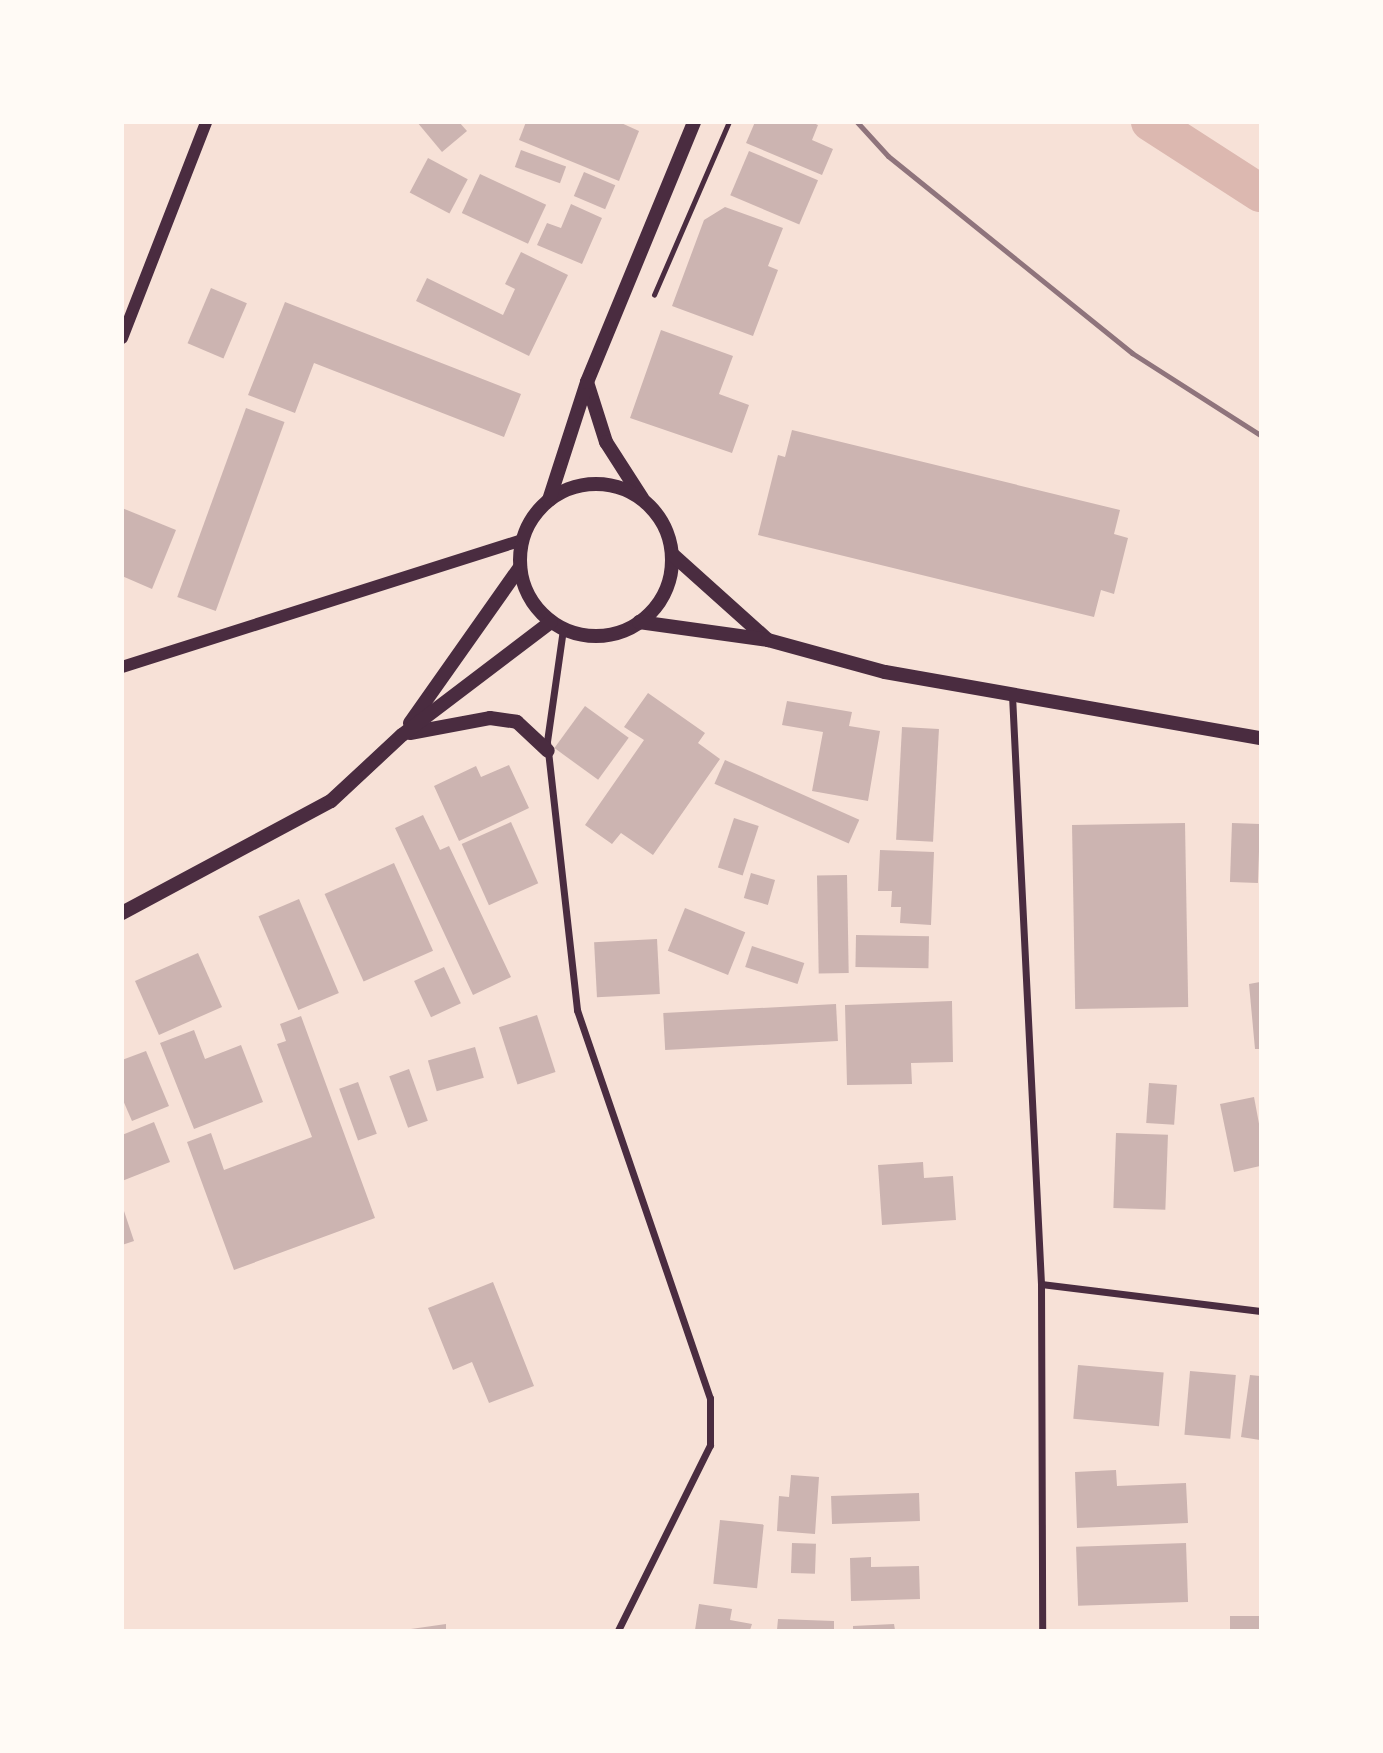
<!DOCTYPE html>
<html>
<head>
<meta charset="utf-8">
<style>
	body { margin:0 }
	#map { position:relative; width:1383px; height:1753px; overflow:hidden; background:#f7e1d7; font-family:"Work Sans",sans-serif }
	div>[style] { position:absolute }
	.canal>* { height:38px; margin:-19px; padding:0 19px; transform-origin:19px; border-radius:19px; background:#dcb8b0 }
	.building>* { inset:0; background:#ccb4b1; transform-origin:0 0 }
	.path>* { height:4.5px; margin:-2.25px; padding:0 2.25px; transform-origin:2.25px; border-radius:2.25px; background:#4a2c40 }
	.minor>* { height:7px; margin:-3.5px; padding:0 3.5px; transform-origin:3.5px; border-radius:3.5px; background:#4a2c40 }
	.tertiary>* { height:12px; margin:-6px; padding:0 6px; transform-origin:6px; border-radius:6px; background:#4a2c40 }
	.secondary>* { height:14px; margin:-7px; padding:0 7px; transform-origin:7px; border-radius:7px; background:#4a2c40 }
	.secondary>.ring { margin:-7px; padding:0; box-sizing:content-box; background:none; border:14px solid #4a2c40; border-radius:50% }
	.rail>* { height:5px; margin:-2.5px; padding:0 2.5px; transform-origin:2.5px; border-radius:2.5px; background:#8f747c }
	span { translate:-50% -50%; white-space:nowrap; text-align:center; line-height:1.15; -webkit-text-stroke:5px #fffaf5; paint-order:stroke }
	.frame { position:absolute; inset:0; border:124px solid #fffaf5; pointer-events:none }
</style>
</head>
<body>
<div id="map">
	<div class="canal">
		<div style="left:1150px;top:122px;width:131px;rotate:32.8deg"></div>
	</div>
	<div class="building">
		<div style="clip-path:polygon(417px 122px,459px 122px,467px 131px,442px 152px)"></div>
		<div style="clip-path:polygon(526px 122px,619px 122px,639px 131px,619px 181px,519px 140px)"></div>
		<div style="clip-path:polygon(755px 122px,811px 122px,818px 125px,812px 140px,833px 149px,822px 175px,746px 143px)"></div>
		<div style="left:521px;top:150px;width:48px;height:18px;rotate:20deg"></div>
		<div style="left:749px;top:151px;width:75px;height:48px;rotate:23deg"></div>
		<div style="left:428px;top:158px;width:45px;height:39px;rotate:28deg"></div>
		<div style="left:584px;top:172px;width:34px;height:26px;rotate:23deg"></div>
		<div style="left:480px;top:174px;width:73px;height:43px;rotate:25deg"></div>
		<div style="clip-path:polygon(571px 204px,602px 218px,582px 264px,537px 245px,547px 223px,561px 228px)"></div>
		<div style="clip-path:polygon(725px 207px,783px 228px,768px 266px,778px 270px,753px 336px,672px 306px,704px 220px)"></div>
		<div style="clip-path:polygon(521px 252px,568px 275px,529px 356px,416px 301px,427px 278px,503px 315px,515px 289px,505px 284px)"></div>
		<div style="left:211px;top:288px;width:39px;height:60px;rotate:23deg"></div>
		<div style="clip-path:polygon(285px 302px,521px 394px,504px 437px,314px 363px,295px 413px,248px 395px)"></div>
		<div style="clip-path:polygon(661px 330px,733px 356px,719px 394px,749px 405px,732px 453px,630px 418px)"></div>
		<div style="left:246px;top:408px;width:41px;height:201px;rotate:20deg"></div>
		<div style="clip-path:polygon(792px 430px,1120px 510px,1114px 534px,1128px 538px,1114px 594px,1101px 590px,1094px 617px,758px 535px,778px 455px,785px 457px)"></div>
		<div style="clip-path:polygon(122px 508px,176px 530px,152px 589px,122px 576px)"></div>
		<div style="clip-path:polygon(648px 693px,705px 733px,698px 743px,720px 759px,653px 855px,621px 833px,612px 844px,585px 825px,644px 740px,624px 727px)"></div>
		<div style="clip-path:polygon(787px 701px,852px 712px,849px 726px,880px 731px,868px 801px,812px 791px,823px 732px,782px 725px)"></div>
		<div style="left:585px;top:706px;width:54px;height:52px;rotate:36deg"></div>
		<div style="left:902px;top:727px;width:37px;height:113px;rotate:3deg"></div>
		<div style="left:725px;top:760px;width:147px;height:26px;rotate:24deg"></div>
		<div style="clip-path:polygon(509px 765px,529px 808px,459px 841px,434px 786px,476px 766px,481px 777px)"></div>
		<div style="clip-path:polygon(423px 815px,440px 850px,449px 846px,511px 977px,473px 995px,395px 828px)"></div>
		<div style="left:734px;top:818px;width:26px;height:52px;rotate:18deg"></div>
		<div style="left:511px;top:822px;width:67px;height:54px;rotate:66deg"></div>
		<div style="left:1185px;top:823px;width:184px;height:113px;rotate:89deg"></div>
		<div style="left:1232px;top:823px;width:28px;height:59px;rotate:2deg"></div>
		<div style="clip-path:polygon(880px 850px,934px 852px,931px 925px,900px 923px,901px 907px,891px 907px,892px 891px,878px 891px)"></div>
		<div style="left:394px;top:863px;width:96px;height:76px;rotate:66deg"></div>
		<div style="left:751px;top:873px;width:25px;height:26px;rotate:16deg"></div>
		<div style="left:847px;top:875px;width:98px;height:30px;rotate:89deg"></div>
		<div style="left:299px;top:899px;width:102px;height:44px;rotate:67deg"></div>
		<div style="left:685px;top:908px;width:65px;height:46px;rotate:22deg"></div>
		<div style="left:856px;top:935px;width:73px;height:32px;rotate:1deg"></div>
		<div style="left:657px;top:939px;width:55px;height:63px;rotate:87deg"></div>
		<div style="left:752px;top:946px;width:55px;height:22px;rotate:18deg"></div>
		<div style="left:198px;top:953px;width:59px;height:69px;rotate:66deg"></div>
		<div style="left:444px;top:967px;width:40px;height:33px;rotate:65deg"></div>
		<div style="clip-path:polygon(1260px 982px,1260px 1049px,1255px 1049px,1249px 984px)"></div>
		<div style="clip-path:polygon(952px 1001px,953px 1062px,911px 1063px,912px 1084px,847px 1085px,845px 1005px)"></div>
		<div style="left:836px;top:1004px;width:37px;height:173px;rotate:87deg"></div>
		<div style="left:537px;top:1015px;width:60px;height:40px;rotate:72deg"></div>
		<div style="clip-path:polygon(301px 1016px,375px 1218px,234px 1270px,187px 1142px,211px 1133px,224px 1170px,312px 1137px,277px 1044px,286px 1041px,280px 1024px)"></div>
		<div style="clip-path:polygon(194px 1030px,205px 1059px,241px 1045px,263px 1102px,194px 1129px,160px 1043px)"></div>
		<div style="left:475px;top:1047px;width:32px;height:49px;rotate:74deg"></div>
		<div style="clip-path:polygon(146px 1051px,169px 1106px,132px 1121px,122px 1098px,122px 1060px)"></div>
		<div style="left:409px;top:1069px;width:55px;height:21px;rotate:70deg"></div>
		<div style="left:358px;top:1082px;width:55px;height:20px;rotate:70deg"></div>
		<div style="left:1149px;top:1083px;width:28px;height:40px;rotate:4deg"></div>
		<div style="clip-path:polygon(1254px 1097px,1260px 1129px,1260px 1166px,1234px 1172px,1220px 1104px)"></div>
		<div style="clip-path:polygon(154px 1122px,170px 1162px,122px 1181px,122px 1135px)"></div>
		<div style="left:1116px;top:1133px;width:52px;height:75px;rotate:2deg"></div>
		<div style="clip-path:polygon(923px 1162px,924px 1178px,953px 1176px,956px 1220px,882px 1225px,878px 1165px)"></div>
		<div style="clip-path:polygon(122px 1205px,134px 1241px,122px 1245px)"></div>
		<div style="clip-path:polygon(493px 1282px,534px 1386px,489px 1403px,472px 1362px,453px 1370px,428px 1308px)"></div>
		<div style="left:1078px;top:1365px;width:86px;height:54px;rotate:5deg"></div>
		<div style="left:1190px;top:1371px;width:46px;height:64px;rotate:5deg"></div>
		<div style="clip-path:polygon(1250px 1375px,1260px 1376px,1260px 1440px,1241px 1437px)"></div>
		<div style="clip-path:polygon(1116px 1470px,1117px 1486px,1186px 1483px,1188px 1523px,1077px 1528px,1075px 1472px)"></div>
		<div style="clip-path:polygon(791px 1475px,819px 1477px,815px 1534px,777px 1531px,779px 1496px,789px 1497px)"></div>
		<div style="left:919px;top:1493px;width:28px;height:88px;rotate:88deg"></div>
		<div style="left:720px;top:1520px;width:44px;height:64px;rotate:6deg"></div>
		<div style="left:792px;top:1543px;width:24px;height:30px;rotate:2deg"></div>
		<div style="left:1186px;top:1543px;width:59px;height:110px;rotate:88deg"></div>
		<div style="clip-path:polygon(871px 1557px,871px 1567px,919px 1566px,920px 1599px,851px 1601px,850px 1558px)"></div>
		<div style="clip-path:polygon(699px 1604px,732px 1609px,730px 1620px,752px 1624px,750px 1630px,695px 1630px)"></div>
		<div style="left:1230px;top:1616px;width:30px;height:14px"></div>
		<div style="clip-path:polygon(778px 1619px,834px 1621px,834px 1630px,777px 1630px)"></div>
		<div style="clip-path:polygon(446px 1624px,446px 1630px,411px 1630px,411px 1629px)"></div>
		<div style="clip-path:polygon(894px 1624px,895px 1630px,853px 1630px,853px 1626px)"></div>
	</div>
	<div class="path">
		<div style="left:654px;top:295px;width:189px;rotate:-66.6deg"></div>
	</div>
	<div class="minor">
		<div style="left:563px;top:629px;width:114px;rotate:98.1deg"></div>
		<div style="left:547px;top:742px;width:270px;rotate:83.6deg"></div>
		<div style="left:577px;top:1010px;width:410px;rotate:71.1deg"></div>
		<div style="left:710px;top:1398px;width:47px;rotate:90deg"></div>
		<div style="left:710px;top:1445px;width:207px;rotate:116.4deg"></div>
		<div style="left:1012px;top:695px;width:590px;rotate:87.18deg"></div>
		<div style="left:1041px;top:1284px;width:346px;rotate:89.8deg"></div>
		<div style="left:1041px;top:1284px;width:221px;rotate:7deg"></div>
	</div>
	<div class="tertiary">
		<div style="left:122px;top:338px;width:232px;rotate:-68.7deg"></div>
		<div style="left:122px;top:667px;width:420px;rotate:-17.6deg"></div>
	</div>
	<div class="secondary">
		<div style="left:587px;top:382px;width:63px;rotate:72.4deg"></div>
		<div style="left:606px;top:442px;width:67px;rotate:57.3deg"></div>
		<div class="ring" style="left:520px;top:484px;width:138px;height:138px"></div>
		<div style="left:549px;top:500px;width:124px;rotate:-72.1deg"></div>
		<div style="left:587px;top:382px;width:281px;rotate:-67.6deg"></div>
		<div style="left:672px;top:554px;width:129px;rotate:41.9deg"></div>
		<div style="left:639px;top:622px;width:130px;rotate:7.9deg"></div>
		<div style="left:768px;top:640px;width:121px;rotate:15.3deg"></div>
		<div style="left:885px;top:672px;width:381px;rotate:10deg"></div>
		<div style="left:410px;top:723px;width:191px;rotate:-54.8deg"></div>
		<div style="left:410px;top:733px;width:81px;rotate:-10.6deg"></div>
		<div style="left:490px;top:718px;width:27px;rotate:8deg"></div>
		<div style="left:517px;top:722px;width:42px;rotate:43.1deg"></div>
		<div style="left:122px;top:913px;width:237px;rotate:-28.2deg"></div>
		<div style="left:331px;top:801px;width:97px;rotate:-42.9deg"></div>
		<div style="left:402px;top:735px;width:187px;rotate:-37.2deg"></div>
	</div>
	<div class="rail">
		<div style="left:857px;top:122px;width:46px;rotate:47.6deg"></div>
		<div style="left:888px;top:156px;width:314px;rotate:38.9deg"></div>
		<div style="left:1132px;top:353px;width:152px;rotate:32.6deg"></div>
	</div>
	<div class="frame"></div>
</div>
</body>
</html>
